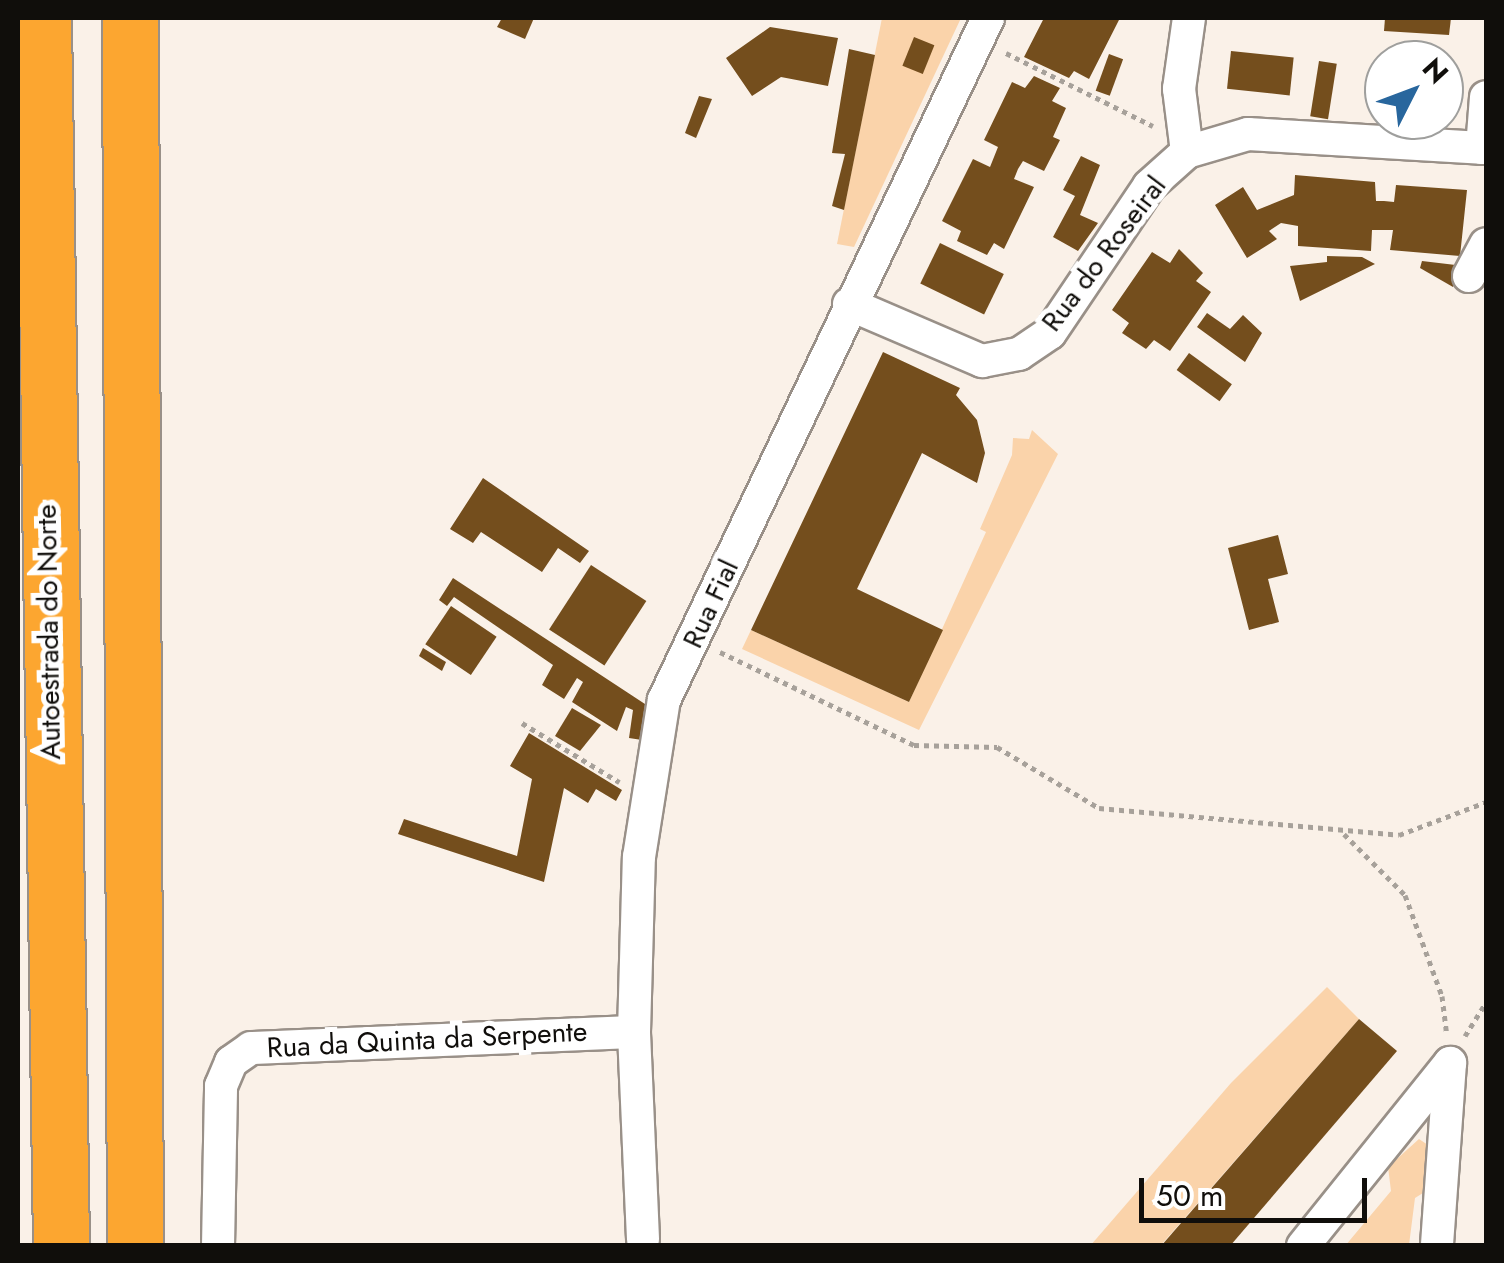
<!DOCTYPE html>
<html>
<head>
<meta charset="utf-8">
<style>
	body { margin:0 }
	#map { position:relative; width:1504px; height:1263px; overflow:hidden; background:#faf1e8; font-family:Jost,sans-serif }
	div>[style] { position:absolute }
	.green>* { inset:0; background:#fad3aa }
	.building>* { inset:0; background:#744e1d; transform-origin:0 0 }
	.path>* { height:5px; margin-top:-2.5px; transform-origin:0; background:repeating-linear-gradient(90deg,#a7a19a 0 5px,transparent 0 10px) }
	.roads { filter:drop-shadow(2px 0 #999088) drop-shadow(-2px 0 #999088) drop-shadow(0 2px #999088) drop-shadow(0 -2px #999088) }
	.minor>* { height:32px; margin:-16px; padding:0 16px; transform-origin:16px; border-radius:16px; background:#fff }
	.motorway>* { height:55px; margin:-27.5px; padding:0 27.5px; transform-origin:27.5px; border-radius:27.5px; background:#fca630 }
	span { translate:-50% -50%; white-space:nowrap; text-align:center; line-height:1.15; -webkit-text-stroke:10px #fff; paint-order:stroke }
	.street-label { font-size:28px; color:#100e0b }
	.frame { position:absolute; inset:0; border:20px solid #100e0b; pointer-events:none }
	.north { position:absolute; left:1364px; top:40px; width:100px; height:100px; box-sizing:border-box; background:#fff; border:2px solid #9f9f9d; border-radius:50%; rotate:48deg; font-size:28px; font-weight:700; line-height:40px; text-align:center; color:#100e0b }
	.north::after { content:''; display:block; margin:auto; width:35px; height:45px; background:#28669d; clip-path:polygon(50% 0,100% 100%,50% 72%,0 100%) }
	.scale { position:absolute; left:1139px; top:1178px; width:228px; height:45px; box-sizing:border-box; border:5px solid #100e0b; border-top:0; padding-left:12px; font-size:30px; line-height:35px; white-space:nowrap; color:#100e0b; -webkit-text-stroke:8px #fff; paint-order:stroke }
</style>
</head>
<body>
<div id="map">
	<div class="green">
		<div style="clip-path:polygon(882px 18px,961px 18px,854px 247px,837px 244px)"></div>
		<div style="clip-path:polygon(1032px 430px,1058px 454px,919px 730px,742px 649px,751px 630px,909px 702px,986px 532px,980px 529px,1012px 455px,1013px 438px,1029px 439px)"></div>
		<div style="clip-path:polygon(1327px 987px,1359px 1019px,1161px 1245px,1090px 1246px,1231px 1083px)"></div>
		<div style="clip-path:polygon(1419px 1139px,1434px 1149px,1431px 1188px,1415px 1198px,1409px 1245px,1345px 1246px,1391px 1191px,1388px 1167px)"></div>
	</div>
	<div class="building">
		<div style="clip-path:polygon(502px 18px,534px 18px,525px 39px,497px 27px)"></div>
		<div style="clip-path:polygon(1044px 18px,1120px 18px,1089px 79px,1074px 71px,1069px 78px,1024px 57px)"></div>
		<div style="clip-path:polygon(1385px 18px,1451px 18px,1449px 35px,1384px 31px)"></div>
		<div style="clip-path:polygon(770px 27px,838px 38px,828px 86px,781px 77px,752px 96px,726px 58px)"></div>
		<div style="left:914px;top:37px;width:22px;height:31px;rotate:22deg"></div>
		<div style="clip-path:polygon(849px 49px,875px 55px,844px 210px,832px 206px,845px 154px,832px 153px)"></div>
		<div style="left:1231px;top:51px;width:63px;height:38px;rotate:6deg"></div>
		<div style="left:1109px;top:54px;width:15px;height:39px;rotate:20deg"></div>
		<div style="left:1319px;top:61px;width:18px;height:56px;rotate:9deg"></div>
		<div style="clip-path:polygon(1034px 76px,1060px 88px,1052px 101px,1066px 108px,1053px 137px,1060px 140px,1044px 171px,1023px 161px,1018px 169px,1014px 179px,1034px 187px,1004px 249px,994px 243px,987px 255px,957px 241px,961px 231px,942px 221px,973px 159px,990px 167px,998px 147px,984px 140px,1012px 82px,1025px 88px)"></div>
		<div style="clip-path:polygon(699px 96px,712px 99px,696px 138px,685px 133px)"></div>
		<div style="clip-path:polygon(1081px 156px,1100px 165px,1080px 215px,1098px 223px,1078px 251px,1053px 237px,1075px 196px,1063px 190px)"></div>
		<div style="clip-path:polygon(1295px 175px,1375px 182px,1376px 201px,1384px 201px,1394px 202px,1396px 185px,1467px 190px,1460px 256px,1390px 250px,1393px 230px,1372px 230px,1371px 251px,1298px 246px,1298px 226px,1281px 223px,1269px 231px,1277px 239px,1247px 258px,1215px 205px,1243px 187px,1257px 210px,1294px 195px)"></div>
		<div style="left:940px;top:243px;width:71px;height:45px;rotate:26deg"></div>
		<div style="clip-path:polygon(1179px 249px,1203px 273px,1196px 281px,1211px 292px,1170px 351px,1154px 340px,1146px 349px,1122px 333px,1129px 323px,1112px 310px,1152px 252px,1170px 263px)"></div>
		<div style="clip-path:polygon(1327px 256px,1362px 257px,1375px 264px,1300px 301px,1290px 266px,1327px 262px)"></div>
		<div style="clip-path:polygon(1422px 261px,1464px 266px,1453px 287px,1420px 268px)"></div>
		<div style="clip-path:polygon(1207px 313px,1230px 329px,1243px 315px,1262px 333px,1245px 362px,1197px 327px)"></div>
		<div style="clip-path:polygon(883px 352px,960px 388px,956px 395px,977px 420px,985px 453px,977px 483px,922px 453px,857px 589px,943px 630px,909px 702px,751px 630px)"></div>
		<div style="left:1189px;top:353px;width:53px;height:21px;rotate:36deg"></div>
		<div style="clip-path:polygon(483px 478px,589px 551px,580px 563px,558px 548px,542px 572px,481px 532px,473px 543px,450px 529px)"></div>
		<div style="clip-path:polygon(1278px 535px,1288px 574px,1268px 579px,1279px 622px,1249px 630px,1228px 548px)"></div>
		<div style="left:591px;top:565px;width:66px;height:77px;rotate:33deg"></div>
		<div style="clip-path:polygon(453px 578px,648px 706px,642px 740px,629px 738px,633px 710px,626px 707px,617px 731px,572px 702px,583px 682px,577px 678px,564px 699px,542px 685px,553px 665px,454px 597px,447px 606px,439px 600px)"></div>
		<div style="left:451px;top:606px;width:55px;height:46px;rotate:34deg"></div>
		<div style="clip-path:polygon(423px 648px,446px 662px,442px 671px,419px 656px)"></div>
		<div style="clip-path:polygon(572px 708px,601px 725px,580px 751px,555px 736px)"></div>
		<div style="clip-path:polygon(529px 733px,622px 790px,616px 801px,596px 789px,588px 803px,564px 788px,544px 882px,398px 834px,404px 819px,517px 856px,532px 779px,510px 766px)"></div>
		<div style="clip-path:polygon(1359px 1019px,1397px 1051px,1230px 1246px,1161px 1246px)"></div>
	</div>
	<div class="path">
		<div style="left:1006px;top:53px;width:164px;rotate:26.4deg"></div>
		<div style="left:720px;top:652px;width:215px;rotate:25.6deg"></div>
		<div style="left:914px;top:745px;width:83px;rotate:1.4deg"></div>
		<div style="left:997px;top:747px;width:119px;rotate:30.9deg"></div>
		<div style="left:1099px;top:808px;width:301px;rotate:5.1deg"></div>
		<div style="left:1399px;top:835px;width:93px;rotate:-20.8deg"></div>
		<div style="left:522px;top:723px;width:114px;rotate:31.3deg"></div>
		<div style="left:1344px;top:834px;width:86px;rotate:45deg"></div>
		<div style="left:1405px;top:895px;width:108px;rotate:69.9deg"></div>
		<div style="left:1442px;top:996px;width:39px;rotate:83deg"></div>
		<div style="left:1465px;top:1036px;width:40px;rotate:-58deg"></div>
	</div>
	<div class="roads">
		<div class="minor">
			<div style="left:1482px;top:148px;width:51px;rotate:-85.5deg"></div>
			<div style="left:1187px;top:152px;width:64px;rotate:-97.2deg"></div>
			<div style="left:1179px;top:89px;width:72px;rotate:-82deg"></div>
			<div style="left:1469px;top:276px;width:36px;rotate:-62deg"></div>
			<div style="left:849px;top:304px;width:145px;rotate:23.2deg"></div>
			<div style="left:982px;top:361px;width:38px;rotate:-11deg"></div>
			<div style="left:1019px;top:354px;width:37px;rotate:-34deg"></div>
			<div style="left:1050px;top:333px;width:177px;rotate:-56deg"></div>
			<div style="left:1149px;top:186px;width:51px;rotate:-41.8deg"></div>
			<div style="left:1187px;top:152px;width:64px;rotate:-16.4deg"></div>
			<div style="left:1248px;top:134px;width:238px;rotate:3.4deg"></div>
			<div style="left:643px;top:1239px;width:207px;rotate:-92.5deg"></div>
			<div style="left:634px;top:1032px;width:175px;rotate:-88.4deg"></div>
			<div style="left:639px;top:857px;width:159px;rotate:-81deg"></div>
			<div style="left:664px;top:700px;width:755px;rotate:-64.59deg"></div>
			<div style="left:218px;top:1246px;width:160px;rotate:-88.9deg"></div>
			<div style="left:221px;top:1086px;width:26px;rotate:-67deg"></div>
			<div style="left:231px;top:1062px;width:24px;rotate:-35deg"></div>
			<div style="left:251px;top:1048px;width:383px;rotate:-2.4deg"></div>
			<div style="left:1303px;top:1246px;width:235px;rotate:-51.2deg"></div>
			<div style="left:1450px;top:1063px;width:183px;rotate:94.1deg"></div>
		</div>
		<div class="motorway">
			<div style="left:43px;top:18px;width:1228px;rotate:89.16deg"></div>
			<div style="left:130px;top:18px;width:1228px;rotate:89.77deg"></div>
		</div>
	</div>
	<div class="street-label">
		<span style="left:1104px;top:254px;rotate:-53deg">Rua do Roseiral</span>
		<span style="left:711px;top:604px;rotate:-65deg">Rua Fial</span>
		<span style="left:49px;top:632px;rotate:-91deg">Autoestrada do Norte</span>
		<span style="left:427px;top:1040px;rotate:-3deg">Rua da Quinta da Serpente</span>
	</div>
	<div class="frame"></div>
	<div class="north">N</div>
	<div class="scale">50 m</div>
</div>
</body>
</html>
